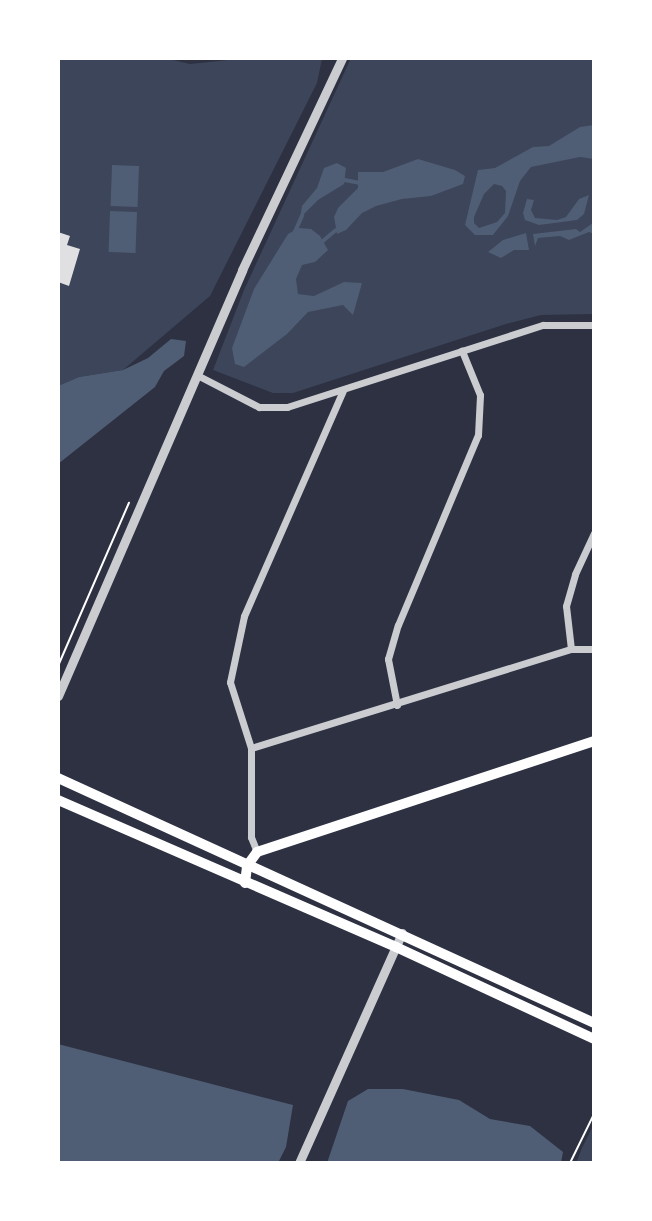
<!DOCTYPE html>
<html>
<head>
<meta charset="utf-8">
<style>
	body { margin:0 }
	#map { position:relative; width:652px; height:1221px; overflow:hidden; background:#2d3142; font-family:Roboto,sans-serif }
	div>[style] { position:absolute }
	.green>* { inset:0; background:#3c4559 }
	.water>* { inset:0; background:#4f5d75; transform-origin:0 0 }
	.stream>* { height:3.5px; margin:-1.75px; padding:0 1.75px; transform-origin:1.75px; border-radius:1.75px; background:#4f5d75 }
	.building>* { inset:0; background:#e0e0e3 }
	.path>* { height:2px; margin:-1px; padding:0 1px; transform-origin:1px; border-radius:1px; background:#fff }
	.minor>* { height:7px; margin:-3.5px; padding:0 3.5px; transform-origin:3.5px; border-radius:3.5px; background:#caccd0 }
	.tertiary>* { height:9px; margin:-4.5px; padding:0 4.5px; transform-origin:4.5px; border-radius:4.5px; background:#caccd0 }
	.secondary>* { height:10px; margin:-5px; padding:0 5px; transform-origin:5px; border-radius:5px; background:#fff }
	span { translate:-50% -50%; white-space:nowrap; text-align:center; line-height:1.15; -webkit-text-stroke:5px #fff; paint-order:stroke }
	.frame { position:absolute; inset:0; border:60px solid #fff; pointer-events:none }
</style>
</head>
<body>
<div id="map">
	<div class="green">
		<div style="clip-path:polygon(58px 58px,165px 58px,190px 64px,247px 58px,322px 59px,317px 83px,210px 296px,123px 370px,79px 377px,58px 386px)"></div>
		<div style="clip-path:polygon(351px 58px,594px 58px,594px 314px,541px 315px,506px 324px,293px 393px,273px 393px,213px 370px,244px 290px)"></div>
		<div style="clip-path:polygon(594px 1124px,594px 1163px,576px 1163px,582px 1148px)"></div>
	</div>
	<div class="water">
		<div style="clip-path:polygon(evenodd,594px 125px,594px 159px,580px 157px,531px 167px,520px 181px,508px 216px,493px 235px,475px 235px,465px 225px,478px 170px,495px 168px,533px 147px,549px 146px,580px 127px,594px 125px,494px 184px,502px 186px,506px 191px,505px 213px,497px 222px,479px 228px,474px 223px,474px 217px,484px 194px,494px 184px)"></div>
		<div style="clip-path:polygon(418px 159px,455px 170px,465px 176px,463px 184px,431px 196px,402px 199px,376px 206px,362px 213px,346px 230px,337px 234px,334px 217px,338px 208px,358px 188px,358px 172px,383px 172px)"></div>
		<div style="clip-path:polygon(337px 163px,346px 168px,344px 184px,318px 200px,300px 218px,302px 206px,317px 188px,324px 168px)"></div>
		<div style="left:112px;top:165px;width:27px;height:41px;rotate:2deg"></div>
		<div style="clip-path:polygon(589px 195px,584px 214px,577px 220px,539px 225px,525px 220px,523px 213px,527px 199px,534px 200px,531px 210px,535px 218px,557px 220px,566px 217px,579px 199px)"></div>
		<div style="left:110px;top:211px;width:27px;height:41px;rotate:2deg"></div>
		<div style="clip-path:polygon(594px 211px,594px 234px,589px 232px,569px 240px,560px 236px,538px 238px,535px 246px,533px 234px,576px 229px,580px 232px,593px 223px)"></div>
		<div style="clip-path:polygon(299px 228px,311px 229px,320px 236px,328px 250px,315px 262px,302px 265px,296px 279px,298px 294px,314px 296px,344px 282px,362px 283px,353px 315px,343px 305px,308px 312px,287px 334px,244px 367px,235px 364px,232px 348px,254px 289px,288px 234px)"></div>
		<div style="clip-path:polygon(526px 233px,529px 250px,514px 250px,501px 258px,488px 252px,503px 240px)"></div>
		<div style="clip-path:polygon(171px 339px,186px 341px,184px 356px,164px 371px,155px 387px,58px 464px,58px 386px,79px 377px,123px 370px,148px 358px)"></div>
		<div style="clip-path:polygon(58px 1044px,293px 1105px,286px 1147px,278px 1163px,58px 1161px)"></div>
		<div style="clip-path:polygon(368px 1089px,403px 1089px,459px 1100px,490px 1119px,530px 1126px,563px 1152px,561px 1163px,327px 1163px,348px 1101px)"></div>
	</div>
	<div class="stream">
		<div style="left:341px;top:182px;width:4px;rotate:-27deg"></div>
		<div style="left:345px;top:180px;width:15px;rotate:11deg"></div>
		<div style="left:294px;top:234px;width:20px;rotate:-66deg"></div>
		<div style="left:323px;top:241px;width:16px;rotate:-40deg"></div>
	</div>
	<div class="building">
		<div style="clip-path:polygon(58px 232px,70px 236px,67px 245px,80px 249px,69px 286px,58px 282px)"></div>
	</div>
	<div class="path">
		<div style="left:58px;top:666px;width:178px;rotate:-66.5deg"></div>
		<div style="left:570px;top:1163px;width:55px;rotate:-63.9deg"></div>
	</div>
	<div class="minor">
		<div style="left:197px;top:375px;width:70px;rotate:27.3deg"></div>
		<div style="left:259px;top:407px;width:28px"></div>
		<div style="left:287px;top:407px;width:269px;rotate:-17.8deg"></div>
		<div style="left:543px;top:325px;width:51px"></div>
		<div style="left:571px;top:649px;width:43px;rotate:-96.6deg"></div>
		<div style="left:566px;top:606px;width:33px;rotate:-74deg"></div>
		<div style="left:575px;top:574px;width:45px;rotate:-65.1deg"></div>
		<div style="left:397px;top:705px;width:47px;rotate:-101.1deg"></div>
		<div style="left:388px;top:659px;width:35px;rotate:-74deg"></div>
		<div style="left:398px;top:625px;width:206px;rotate:-67.2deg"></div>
		<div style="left:478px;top:435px;width:40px;rotate:-87.1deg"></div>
		<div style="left:480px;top:395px;width:48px;rotate:-112.2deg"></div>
		<div style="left:251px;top:748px;width:335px;rotate:-17.2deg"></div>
		<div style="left:571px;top:649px;width:23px"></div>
		<div style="left:257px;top:852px;width:16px;rotate:-112deg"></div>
		<div style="left:251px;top:837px;width:89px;rotate:-90deg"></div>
		<div style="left:251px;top:748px;width:69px;rotate:-107.7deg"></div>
		<div style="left:230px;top:682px;width:67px;rotate:-78deg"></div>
		<div style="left:244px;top:616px;width:246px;rotate:-66.3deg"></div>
	</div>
	<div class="tertiary">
		<div style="left:58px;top:696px;width:464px;rotate:-66.6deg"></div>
		<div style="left:242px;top:270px;width:234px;rotate:-64.7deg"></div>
		<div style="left:299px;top:1163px;width:252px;rotate:-65.9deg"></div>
	</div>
	<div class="secondary">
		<div style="left:58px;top:778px;width:589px;rotate:24.56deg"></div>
		<div style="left:58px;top:800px;width:369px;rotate:23.5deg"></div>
		<div style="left:396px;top:947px;width:218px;rotate:24.9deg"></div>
		<div style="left:245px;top:883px;width:17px;rotate:-83deg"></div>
		<div style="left:247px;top:866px;width:17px;rotate:-54deg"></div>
		<div style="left:257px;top:852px;width:355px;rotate:-18.2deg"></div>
	</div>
	<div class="frame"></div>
</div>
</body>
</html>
